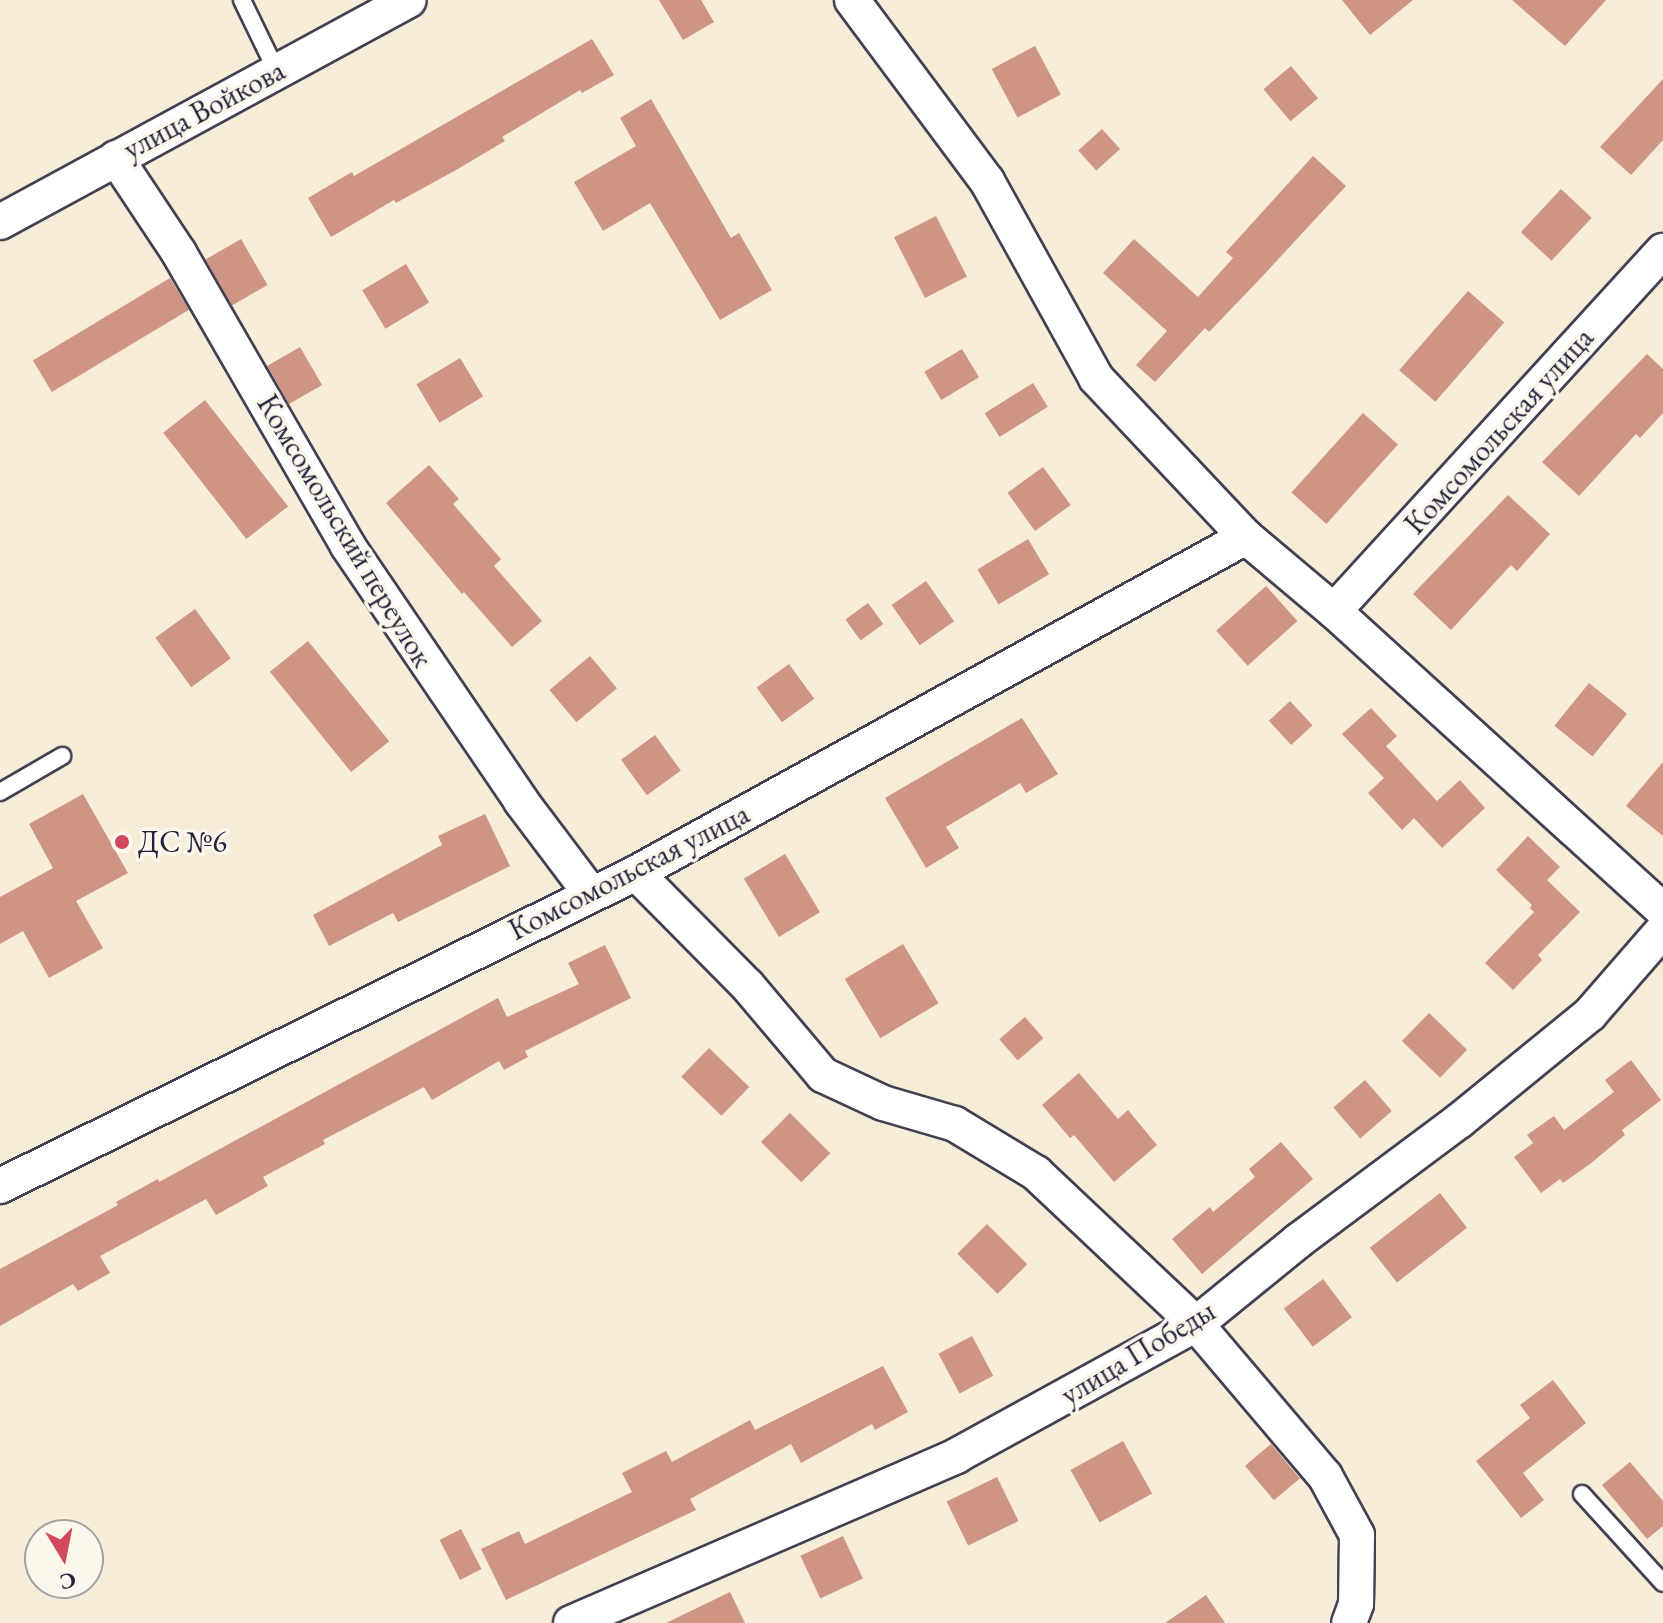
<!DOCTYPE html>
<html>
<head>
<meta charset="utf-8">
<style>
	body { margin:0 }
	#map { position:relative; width:1663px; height:1623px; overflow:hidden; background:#f6ecd7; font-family:"EB Garamond",serif }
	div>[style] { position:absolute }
	.building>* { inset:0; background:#ce9585; transform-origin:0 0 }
	.roads { filter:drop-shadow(2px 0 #424052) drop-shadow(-2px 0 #424052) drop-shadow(0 2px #424052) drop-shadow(0 -2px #424052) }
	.lane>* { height:16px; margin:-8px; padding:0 8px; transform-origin:8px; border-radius:8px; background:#fff }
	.street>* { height:34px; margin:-17px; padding:0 17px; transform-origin:17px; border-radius:17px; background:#fff }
	.dots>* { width:22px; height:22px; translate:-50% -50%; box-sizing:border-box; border:4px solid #fbf7ec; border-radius:50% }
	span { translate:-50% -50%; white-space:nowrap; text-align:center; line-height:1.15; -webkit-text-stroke:7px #fbf7ec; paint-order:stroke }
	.street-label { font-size:30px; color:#22223b }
	.poi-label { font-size:30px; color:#22223b }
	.left { translate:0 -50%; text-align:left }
	.north { position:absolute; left:24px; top:1519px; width:80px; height:80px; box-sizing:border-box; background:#fbf7ec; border:2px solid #a4a2a5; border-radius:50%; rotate:170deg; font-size:22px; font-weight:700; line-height:32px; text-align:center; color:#22223b }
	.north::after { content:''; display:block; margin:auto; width:28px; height:36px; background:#d1495b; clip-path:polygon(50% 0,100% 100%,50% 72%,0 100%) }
</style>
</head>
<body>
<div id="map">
	<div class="building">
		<div style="clip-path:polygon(659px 0,701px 0,714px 22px,683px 40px)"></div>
		<div style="clip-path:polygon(1342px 0,1413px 0,1370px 35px)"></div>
		<div style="clip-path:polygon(1512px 0,1606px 0,1565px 46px)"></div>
		<div style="clip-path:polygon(592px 39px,614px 75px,582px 93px,580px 90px,502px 137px,505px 141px,456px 170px,396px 203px,394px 200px,331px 237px,308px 198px,352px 172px,354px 176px)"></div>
		<div style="left:1035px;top:46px;width:55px;height:49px;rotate:62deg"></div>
		<div style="left:1291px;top:66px;width:42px;height:36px;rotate:50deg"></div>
		<div style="clip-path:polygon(1663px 79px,1663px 140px,1631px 175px,1600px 147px)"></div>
		<div style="clip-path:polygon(651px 99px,731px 238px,739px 233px,772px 290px,720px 320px,650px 203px,603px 231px,574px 182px,636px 146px,620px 118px)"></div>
		<div style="left:1102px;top:129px;width:27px;height:32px;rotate:48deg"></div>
		<div style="clip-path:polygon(1313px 156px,1346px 186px,1258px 281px,1209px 332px,1205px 328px,1155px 382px,1136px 365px,1167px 331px,1103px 273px,1134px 239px,1198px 297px,1233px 258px,1226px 252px)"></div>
		<div style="left:1561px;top:189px;width:42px;height:59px;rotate:43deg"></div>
		<div style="left:936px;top:216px;width:68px;height:47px;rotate:63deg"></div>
		<div style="left:241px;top:239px;width:53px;height:41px;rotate:60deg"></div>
		<div style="left:406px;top:264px;width:45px;height:51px;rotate:59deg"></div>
		<div style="left:170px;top:278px;width:37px;height:160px;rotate:59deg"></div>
		<div style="left:1468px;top:291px;width:48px;height:105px;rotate:41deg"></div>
		<div style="left:300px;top:347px;width:44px;height:38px;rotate:60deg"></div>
		<div style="left:962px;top:349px;width:33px;height:44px;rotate:59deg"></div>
		<div style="clip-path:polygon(1647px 354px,1663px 369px,1663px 413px,1640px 438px,1636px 434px,1579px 496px,1542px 462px)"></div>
		<div style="left:460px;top:358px;width:45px;height:51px;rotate:59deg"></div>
		<div style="left:1033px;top:383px;width:28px;height:57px;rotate:58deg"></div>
		<div style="left:205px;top:400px;width:135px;height:53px;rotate:52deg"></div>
		<div style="left:1363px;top:413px;width:47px;height:107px;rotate:42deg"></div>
		<div style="clip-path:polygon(429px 465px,459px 499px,453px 504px,501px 559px,494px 566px,542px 621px,512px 647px,464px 592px,462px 594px,386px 503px)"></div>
		<div style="left:1043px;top:467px;width:47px;height:44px;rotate:54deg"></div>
		<div style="clip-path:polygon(1508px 495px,1550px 534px,1517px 571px,1511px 565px,1451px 630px,1413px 594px)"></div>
		<div style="left:1028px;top:539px;width:41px;height:59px;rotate:59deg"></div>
		<div style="left:926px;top:581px;width:49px;height:42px;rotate:55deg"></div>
		<div style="left:1266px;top:586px;width:47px;height:67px;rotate:48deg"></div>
		<div style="left:868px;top:603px;width:26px;height:28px;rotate:54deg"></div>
		<div style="left:195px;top:609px;width:61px;height:49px;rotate:54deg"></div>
		<div style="left:308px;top:641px;width:129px;height:49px;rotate:51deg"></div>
		<div style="left:590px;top:656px;width:42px;height:53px;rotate:50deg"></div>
		<div style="left:789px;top:664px;width:43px;height:40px;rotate:54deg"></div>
		<div style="left:1589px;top:683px;width:49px;height:55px;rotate:39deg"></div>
		<div style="left:1290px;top:701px;width:33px;height:29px;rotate:47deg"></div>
		<div style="clip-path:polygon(1371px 708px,1397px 736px,1386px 746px,1437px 801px,1460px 780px,1485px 808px,1442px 848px,1414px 818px,1402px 830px,1368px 793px,1384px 778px,1342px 734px)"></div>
		<div style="clip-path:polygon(1022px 718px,1058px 774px,1026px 793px,1020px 783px,946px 827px,959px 848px,926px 868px,885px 798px)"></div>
		<div style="left:655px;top:735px;width:44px;height:42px;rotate:54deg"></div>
		<div style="clip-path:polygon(1663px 762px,1663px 836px,1626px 806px)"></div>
		<div style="clip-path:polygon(83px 794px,128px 873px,76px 901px,103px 948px,49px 978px,23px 931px,0 944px,0 897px,53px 868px,29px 824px)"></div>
		<div style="clip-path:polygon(485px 814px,510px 866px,398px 922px,393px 913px,329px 946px,313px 915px,442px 845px,438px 836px)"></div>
		<div style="clip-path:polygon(1528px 836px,1560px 867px,1547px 880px,1580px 912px,1538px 955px,1542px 960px,1513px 990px,1485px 963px,1534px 912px,1530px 908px,1532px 905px,1496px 870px)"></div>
		<div style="left:785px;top:854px;width:68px;height:48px;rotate:59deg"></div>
		<div style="left:903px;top:944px;width:69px;height:68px;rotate:59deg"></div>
		<div style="clip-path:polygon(605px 945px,631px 998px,525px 1051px,528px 1057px,504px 1070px,499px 1061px,432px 1100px,424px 1087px,323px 1140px,325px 1144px,263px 1177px,268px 1186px,216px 1215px,206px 1199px,100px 1256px,110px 1273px,78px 1291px,73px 1284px,0 1326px,0 1269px,118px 1205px,116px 1202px,158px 1179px,159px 1182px,498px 998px,507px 1017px,579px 984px,568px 963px)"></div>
		<div style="left:1429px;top:1013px;width:53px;height:39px;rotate:44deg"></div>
		<div style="left:1025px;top:1017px;width:28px;height:34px;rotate:49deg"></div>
		<div style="left:709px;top:1048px;width:56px;height:40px;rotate:44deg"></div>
		<div style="clip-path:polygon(1631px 1060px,1661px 1100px,1622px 1130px,1625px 1135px,1590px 1164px,1563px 1183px,1560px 1179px,1541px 1193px,1514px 1157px,1533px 1143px,1527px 1135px,1554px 1116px,1564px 1130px,1614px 1092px,1605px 1080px)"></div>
		<div style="clip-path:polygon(1079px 1073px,1118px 1119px,1128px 1110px,1157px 1145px,1114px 1182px,1074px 1135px,1070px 1138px,1042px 1105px)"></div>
		<div style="left:1365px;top:1080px;width:41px;height:42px;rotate:49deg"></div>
		<div style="left:790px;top:1113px;width:57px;height:41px;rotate:45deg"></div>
		<div style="clip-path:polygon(1281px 1142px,1313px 1179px,1202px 1274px,1172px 1239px,1210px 1207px,1213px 1212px,1255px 1177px,1249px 1169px)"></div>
		<div style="left:1440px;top:1193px;width:44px;height:89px;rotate:52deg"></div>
		<div style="left:987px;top:1224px;width:57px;height:42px;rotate:45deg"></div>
		<div style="left:1323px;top:1279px;width:48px;height:49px;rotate:53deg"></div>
		<div style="left:972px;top:1336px;width:45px;height:38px;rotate:62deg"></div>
		<div style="clip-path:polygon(883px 1366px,908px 1412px,875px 1430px,872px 1424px,801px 1463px,791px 1444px,690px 1499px,696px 1510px,506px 1600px,481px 1549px,519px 1531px,525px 1544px,632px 1492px,622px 1473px,666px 1451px,672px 1462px,750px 1420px,755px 1430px)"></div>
		<div style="clip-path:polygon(1553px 1380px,1586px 1423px,1523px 1473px,1544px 1500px,1521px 1518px,1476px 1461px,1530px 1418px,1520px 1405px)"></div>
		<div style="left:1123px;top:1441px;width:60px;height:60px;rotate:61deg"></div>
		<div style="left:1271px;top:1444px;width:45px;height:34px;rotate:50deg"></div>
		<div style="clip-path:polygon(1630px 1462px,1663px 1501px,1663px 1526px,1647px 1539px,1602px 1485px)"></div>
		<div style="left:997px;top:1477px;width:49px;height:56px;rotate:64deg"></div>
		<div style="left:461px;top:1529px;width:45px;height:24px;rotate:63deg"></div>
		<div style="left:843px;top:1536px;width:47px;height:47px;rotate:65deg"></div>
		<div style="clip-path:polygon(730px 1592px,745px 1623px,666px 1623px)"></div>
		<div style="clip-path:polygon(1206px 1595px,1225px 1623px,1165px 1623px)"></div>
	</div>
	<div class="roads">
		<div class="lane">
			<div style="left:242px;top:0;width:80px;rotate:64.1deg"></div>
			<div style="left:0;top:792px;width:72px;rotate:-30.1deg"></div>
			<div style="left:1582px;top:1494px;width:120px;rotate:47.7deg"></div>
		</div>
		<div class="street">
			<div style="left:852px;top:0;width:226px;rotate:53.3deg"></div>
			<div style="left:987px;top:181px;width:225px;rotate:61deg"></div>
			<div style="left:1096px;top:378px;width:219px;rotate:46.7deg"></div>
			<div style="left:1246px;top:537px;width:115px;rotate:40.1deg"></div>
			<div style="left:1334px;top:611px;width:445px;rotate:42.3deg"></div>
			<div style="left:116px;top:158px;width:114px;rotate:56.4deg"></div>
			<div style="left:179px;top:253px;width:338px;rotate:60deg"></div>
			<div style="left:348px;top:546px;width:308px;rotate:55.8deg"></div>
			<div style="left:521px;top:801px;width:116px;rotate:53deg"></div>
			<div style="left:0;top:222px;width:465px;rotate:-28.5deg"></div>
			<div style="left:1334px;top:611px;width:488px;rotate:-47.6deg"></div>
			<div style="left:636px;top:873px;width:158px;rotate:45.3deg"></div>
			<div style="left:747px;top:985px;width:118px;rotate:49.8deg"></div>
			<div style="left:823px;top:1075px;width:66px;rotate:25deg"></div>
			<div style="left:883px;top:1103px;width:75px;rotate:16.3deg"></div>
			<div style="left:955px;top:1124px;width:95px;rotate:31.2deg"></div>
			<div style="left:1036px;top:1173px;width:220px;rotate:43.3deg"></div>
			<div style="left:1196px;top:1324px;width:199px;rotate:49.7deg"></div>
			<div style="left:1325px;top:1476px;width:67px;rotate:61.5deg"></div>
			<div style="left:1357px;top:1535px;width:69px;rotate:90.8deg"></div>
			<div style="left:1356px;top:1604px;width:20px;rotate:110deg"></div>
			<div style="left:0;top:1186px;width:709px;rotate:-26.2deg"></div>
			<div style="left:636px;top:873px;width:696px;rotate:-28.85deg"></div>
			<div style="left:571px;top:1623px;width:420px;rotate:-23.4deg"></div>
			<div style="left:956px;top:1456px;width:274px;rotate:-28.8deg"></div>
			<div style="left:1196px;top:1324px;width:132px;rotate:-39.1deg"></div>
			<div style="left:1298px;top:1241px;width:201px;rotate:-36.7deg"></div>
			<div style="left:1459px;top:1121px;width:169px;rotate:-39.2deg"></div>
			<div style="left:1590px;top:1014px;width:111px;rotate:-49deg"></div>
		</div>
	</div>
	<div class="dots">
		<div style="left:122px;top:842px;background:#d1495b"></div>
	</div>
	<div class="street-label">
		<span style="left:204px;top:110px;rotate:-28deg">улица Войкова</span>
		<span style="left:1499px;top:431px;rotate:-48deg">Комсомольская улица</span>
		<span style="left:345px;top:531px;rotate:59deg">Комсомольский переулок</span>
		<span style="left:629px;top:872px;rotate:-27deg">Комсомольская улица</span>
		<span style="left:1138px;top:1353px;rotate:-31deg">улица Победы</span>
	</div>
	<div class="poi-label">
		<span class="left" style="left:138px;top:842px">ДС №6</span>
	</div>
	<div class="north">С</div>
</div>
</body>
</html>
